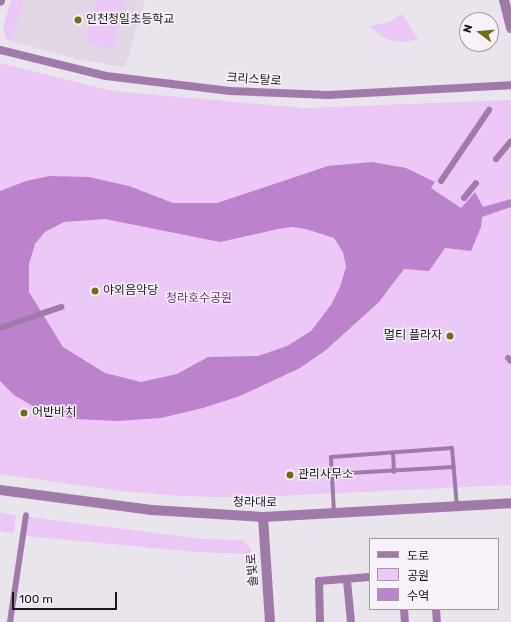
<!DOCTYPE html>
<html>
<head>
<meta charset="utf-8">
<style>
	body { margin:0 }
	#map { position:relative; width:511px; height:622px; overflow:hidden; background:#eae4ec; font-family:Rubik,"Noto Sans KR",sans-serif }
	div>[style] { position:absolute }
	.built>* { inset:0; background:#e1d7e5 }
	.green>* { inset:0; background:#ebc8f6 }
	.water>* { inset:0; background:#bc83cc }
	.service>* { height:4px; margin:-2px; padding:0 2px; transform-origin:2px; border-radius:2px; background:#a07baa }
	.pedestrian>* { height:6px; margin:-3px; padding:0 3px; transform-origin:3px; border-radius:3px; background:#a07baa }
	.minor>* { height:8px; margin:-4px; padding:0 4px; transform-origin:4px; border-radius:4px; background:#a07baa }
	.tertiary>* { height:10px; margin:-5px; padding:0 5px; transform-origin:5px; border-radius:5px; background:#a07baa }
	.dots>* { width:11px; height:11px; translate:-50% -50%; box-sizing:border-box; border:2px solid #f7f1f9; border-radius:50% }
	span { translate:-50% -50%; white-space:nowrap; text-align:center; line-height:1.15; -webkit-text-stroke:3px #f7f1f9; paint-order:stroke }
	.poi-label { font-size:12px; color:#1b191c }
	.left { translate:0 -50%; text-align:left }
	.right { translate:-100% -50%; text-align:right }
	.street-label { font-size:12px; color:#1b191c }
	.park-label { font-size:12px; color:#742f86 }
	.legend { position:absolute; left:369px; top:538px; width:130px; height:72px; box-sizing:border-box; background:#f7f1f9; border:1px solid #9f9ba1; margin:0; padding:5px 7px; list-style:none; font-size:12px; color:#1b191c }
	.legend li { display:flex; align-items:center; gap:8px; height:20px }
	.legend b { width:20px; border:1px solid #9f9ba1 }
	.north { position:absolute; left:459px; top:12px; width:40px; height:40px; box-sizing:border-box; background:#f7f1f9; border:1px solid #9f9ba1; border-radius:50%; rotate:286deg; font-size:11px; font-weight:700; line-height:16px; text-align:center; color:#1b191c }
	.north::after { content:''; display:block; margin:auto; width:14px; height:18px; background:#706e0f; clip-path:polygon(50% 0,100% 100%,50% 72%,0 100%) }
	.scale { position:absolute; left:12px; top:592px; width:105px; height:18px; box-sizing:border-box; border:2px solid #1b191c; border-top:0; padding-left:5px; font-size:12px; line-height:14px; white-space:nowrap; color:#1b191c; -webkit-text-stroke:3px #f7f1f9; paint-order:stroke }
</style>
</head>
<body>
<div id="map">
	<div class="built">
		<div style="clip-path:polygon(24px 0,145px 0,125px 67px,76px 59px,12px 41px)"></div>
	</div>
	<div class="green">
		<div style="clip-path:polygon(11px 0,24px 0,12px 41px,6px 39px,3px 28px)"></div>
		<div style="clip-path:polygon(97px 0,127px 0,112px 50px,85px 42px)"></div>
		<div style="clip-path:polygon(402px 14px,418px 39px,415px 40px,406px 42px,389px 40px,381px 36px,370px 26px,388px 22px)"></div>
		<div style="clip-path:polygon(0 63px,113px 91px,305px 108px,511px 100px,511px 485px,257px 497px,220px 497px,180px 496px,120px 491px,0 474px)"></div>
		<div style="clip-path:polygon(0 512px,16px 516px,14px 533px,0 531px)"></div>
		<div style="clip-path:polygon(29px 517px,203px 539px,243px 540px,251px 549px,251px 554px,195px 552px,26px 536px)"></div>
	</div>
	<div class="water">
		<div style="clip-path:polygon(evenodd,372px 162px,406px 168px,435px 182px,431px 188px,461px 208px,475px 192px,483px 207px,511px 199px,511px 207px,482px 217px,481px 227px,471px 251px,445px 248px,429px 271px,404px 269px,379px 302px,326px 350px,300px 368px,240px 396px,203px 408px,161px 418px,117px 421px,75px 419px,41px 411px,14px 395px,0 381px,0 191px,26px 181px,50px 176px,89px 177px,129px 186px,173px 203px,217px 203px,328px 166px,372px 162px,105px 219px,220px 242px,278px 229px,292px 227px,306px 229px,334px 238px,343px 252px,346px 267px,340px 287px,331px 305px,311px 331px,287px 346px,258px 356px,208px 357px,177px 374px,141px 382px,105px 373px,63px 347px,29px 292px,29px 264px,35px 244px,45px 232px,64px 222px,105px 219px)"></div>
	</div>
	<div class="service">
		<div style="left:393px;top:453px;width:19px;rotate:87deg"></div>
		<div style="left:332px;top:474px;width:122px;rotate:-3.3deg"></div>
		<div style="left:334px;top:513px;width:56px;rotate:-93.1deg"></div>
		<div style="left:331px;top:457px;width:121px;rotate:-4.3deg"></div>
		<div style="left:452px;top:448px;width:59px;rotate:85.2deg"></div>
	</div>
	<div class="pedestrian">
		<div style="left:496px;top:159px;width:23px;rotate:-50deg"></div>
		<div style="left:441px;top:181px;width:86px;rotate:-55.9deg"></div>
		<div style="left:464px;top:198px;width:19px;rotate:-51deg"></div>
		<div style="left:0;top:328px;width:65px;rotate:-19deg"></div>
		<div style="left:508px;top:358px;width:4px;rotate:45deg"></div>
		<div style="left:10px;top:622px;width:108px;rotate:-81.5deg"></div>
	</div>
	<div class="minor">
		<div style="left:0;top:50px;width:109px;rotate:13.8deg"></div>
		<div style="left:106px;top:76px;width:125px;rotate:6.9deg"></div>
		<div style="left:230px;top:91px;width:98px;rotate:2.3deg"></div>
		<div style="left:328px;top:95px;width:183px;rotate:-3.1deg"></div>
		<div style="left:347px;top:580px;width:42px;rotate:84.6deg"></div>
		<div style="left:404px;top:609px;width:13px;rotate:86deg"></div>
		<div style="left:436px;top:609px;width:13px;rotate:86deg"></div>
		<div style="left:320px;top:622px;width:41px;rotate:-91.4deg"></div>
		<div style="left:319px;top:581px;width:51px;rotate:-4.5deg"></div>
	</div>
	<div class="tertiary">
		<div style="left:504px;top:0;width:29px;rotate:76deg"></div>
		<div style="left:0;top:1px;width:1px;rotate:-90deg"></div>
		<div style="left:0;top:490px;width:153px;rotate:7.5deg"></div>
		<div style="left:152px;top:510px;width:111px;rotate:3.6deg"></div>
		<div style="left:263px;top:517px;width:248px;rotate:-3.2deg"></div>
		<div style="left:263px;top:517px;width:105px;rotate:86.2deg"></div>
	</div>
	<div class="dots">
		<div style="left:78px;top:20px;background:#706e0f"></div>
		<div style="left:95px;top:291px;background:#706e0f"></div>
		<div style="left:450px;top:336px;background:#706e0f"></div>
		<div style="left:24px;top:413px;background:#706e0f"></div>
		<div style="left:290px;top:475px;background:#706e0f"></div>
	</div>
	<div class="poi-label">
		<span class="left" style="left:86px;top:20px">인천청일초등학교</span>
		<span class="left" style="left:103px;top:291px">야외음악당</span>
		<span class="right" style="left:442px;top:336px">멀티 플라자</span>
		<span class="left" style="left:32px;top:413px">어반비치</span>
		<span class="left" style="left:298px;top:475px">관리사무소</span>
	</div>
	<div class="street-label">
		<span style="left:254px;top:80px;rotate:4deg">크리스탈로</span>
		<span style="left:255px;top:503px;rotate:1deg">청라대로</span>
		<span style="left:253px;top:570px;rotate:-94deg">솔빛로</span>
	</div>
	<div class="park-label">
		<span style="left:199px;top:299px">청라호수공원</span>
	</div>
	<ul class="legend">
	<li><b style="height:5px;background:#a07baa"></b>도로</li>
	<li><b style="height:11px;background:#ebc8f6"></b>공원</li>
	<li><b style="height:11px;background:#bc83cc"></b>수역</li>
	</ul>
	<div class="north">N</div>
	<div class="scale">100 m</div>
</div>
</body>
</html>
